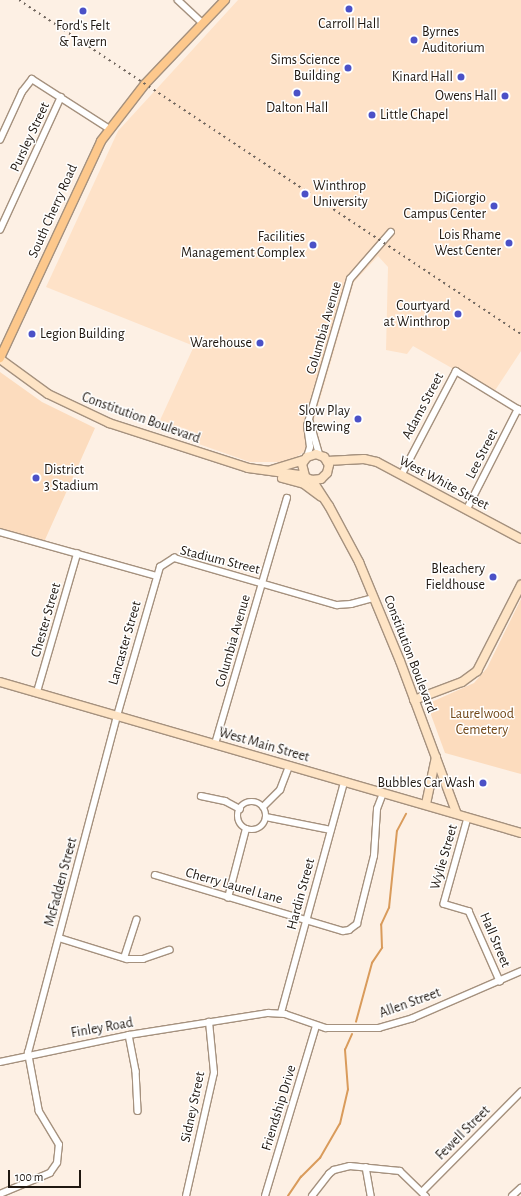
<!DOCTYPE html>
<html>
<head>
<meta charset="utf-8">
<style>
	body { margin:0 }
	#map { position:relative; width:521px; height:1196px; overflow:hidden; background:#fdf0e4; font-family:"Alegreya Sans",sans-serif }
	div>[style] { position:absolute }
	.built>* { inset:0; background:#fee2c8 }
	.green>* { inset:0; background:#fcdcbe }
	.stream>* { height:1.5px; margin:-0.75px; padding:0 0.75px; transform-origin:0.75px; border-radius:0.75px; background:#d99b5b }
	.roads { filter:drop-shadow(1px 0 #a5917e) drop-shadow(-1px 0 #a5917e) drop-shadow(0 1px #a5917e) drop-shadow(0 -1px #a5917e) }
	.street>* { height:5.5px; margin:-2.75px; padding:0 2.75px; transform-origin:2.75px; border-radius:2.75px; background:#fff }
	.street>.ring { margin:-2.75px; padding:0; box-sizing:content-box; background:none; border:5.5px solid #fff; border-radius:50% }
	.secondary>* { height:8px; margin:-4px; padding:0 4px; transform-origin:4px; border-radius:4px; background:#fee4c5 }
	.primary>* { height:8px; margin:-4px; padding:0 4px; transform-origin:4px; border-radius:4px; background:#fdc88c }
	.rail>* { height:1.5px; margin-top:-0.75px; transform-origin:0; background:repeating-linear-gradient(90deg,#70665e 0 2px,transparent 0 6px) }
	.dots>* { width:11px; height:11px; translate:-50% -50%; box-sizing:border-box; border:2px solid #fff; border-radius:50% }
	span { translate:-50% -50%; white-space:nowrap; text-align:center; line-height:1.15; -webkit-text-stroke:3px #fff; paint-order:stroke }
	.poi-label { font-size:14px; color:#1f1710 }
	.left { translate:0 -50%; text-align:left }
	.right { translate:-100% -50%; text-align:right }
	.street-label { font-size:14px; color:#1f1710 }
	.park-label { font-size:14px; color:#714717 }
	.scale { position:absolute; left:8px; top:1170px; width:73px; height:18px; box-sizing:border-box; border:2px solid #1f1710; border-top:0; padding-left:5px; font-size:12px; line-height:14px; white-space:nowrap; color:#1f1710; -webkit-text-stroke:3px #fff; paint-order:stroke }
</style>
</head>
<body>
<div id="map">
	<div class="built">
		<div style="clip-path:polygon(238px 0,521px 0,521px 351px,494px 392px,413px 346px,407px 354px,386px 350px,388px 267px,378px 256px,354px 282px,305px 451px,289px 462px,250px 462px,156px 429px,194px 346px,46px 287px,118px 131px)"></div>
	</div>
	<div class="green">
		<div style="clip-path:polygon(0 372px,42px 402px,95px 428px,44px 542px,0 528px)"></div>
		<div style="clip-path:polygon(521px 599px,521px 774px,445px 753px,427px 704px,474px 683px,487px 668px)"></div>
	</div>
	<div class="stream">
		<div style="left:356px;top:1022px;width:61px;rotate:-74.8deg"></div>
		<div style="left:372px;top:963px;width:18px;rotate:-56deg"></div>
		<div style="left:382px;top:948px;width:23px;rotate:-92deg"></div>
		<div style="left:381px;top:925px;width:19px;rotate:-65deg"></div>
		<div style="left:389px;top:908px;width:77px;rotate:-84.1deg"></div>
		<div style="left:397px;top:831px;width:19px;rotate:-62deg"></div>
		<div style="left:288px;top:1196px;width:23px;rotate:-56deg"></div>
		<div style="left:301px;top:1177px;width:27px;rotate:-45deg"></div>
		<div style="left:320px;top:1158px;width:39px;rotate:-60deg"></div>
		<div style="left:340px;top:1124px;width:35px;rotate:-77deg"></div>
		<div style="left:348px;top:1090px;width:40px;rotate:-94.3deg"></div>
		<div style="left:345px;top:1050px;width:17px;rotate:-66deg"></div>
	</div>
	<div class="roads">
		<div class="street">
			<div style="left:178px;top:0;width:34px;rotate:43deg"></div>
			<div style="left:0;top:140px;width:53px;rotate:-65.4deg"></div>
			<div style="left:22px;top:92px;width:16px;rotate:-52deg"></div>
			<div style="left:32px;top:79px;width:93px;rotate:32.7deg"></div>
			<div style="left:0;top:230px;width:146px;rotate:-65.4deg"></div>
			<div style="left:310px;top:421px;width:35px;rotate:74deg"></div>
			<div style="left:307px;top:457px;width:10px;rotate:-73deg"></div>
			<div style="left:310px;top:447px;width:21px;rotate:-98deg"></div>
			<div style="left:307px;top:426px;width:153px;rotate:-73.7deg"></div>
			<div style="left:350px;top:279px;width:62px;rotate:-48.9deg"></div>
			<div style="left:402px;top:474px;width:116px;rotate:-62.3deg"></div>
			<div style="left:456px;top:371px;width:76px;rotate:31.6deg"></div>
			<div style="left:467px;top:509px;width:112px;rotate:-63deg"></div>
			<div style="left:0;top:532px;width:163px;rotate:15.7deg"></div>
			<div style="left:37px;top:692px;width:144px;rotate:-73.8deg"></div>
			<div style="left:215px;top:744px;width:256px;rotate:-73.7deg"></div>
			<div style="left:201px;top:796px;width:25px;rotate:12deg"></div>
			<div style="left:225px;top:801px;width:17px;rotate:28deg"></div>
			<div class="ring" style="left:238px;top:802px;width:22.5px;height:22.5px"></div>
			<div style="left:263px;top:807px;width:24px;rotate:-45deg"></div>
			<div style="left:280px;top:790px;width:26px;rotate:-69deg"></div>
			<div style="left:266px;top:817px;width:66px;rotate:11.3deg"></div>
			<div style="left:468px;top:818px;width:89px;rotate:105.6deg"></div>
			<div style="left:444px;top:904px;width:26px;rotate:16deg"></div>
			<div style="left:469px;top:911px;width:77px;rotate:66.1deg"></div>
			<div style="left:155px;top:875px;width:196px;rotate:16.6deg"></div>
			<div style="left:343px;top:931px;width:6px;rotate:-9deg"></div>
			<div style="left:349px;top:930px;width:10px;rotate:-37deg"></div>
			<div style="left:357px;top:924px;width:70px;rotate:-76deg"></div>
			<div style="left:374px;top:856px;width:47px;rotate:-86.3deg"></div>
			<div style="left:377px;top:809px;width:17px;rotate:-69deg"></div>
			<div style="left:228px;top:898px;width:71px;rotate:-75.4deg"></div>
			<div style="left:59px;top:938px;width:71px;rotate:17.2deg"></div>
			<div style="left:127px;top:959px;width:16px"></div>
			<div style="left:143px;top:959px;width:28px;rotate:-19deg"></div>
			<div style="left:124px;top:958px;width:40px;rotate:-72deg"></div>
			<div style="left:281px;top:1013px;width:239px;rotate:-74.7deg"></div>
			<div style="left:129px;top:1035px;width:37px;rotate:79deg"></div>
			<div style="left:136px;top:1071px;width:40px;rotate:87.1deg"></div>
			<div style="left:0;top:1062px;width:132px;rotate:-11.8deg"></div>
			<div style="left:129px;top:1035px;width:141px;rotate:-9deg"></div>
			<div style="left:268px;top:1013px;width:17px;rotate:3deg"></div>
			<div style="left:285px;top:1014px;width:43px;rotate:18.9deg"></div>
			<div style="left:326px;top:1028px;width:53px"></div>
			<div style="left:379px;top:1028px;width:35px;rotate:-16deg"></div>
			<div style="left:413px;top:1018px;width:118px;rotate:-23.5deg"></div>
			<div style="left:366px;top:1167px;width:29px;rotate:80deg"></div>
			<div style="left:422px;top:1192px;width:141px;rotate:-45.3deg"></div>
			<div style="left:0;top:1194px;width:54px;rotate:-22.8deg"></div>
			<div style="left:50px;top:1173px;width:12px;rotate:-55deg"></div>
			<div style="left:57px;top:1163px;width:18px;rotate:-84deg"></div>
			<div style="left:59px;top:1145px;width:39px;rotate:-121deg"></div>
			<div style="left:39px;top:1112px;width:60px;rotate:-100.6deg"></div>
			<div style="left:28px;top:1053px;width:349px;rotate:-75.2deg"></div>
			<div style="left:117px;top:716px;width:155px;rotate:-73.9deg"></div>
			<div style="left:160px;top:567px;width:17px;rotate:-33deg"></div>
			<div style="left:174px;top:558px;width:170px;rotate:16.1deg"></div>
			<div style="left:337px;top:605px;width:14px;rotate:-4deg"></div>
			<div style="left:351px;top:604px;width:24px;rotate:-15deg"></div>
			<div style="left:186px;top:1196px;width:126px;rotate:-77.2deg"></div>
			<div style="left:214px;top:1073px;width:51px;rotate:-95.6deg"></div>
			<div style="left:265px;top:1196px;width:177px;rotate:-73.3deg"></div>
			<div style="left:312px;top:1196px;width:28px;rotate:-52deg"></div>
			<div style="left:329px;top:1174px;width:6px;rotate:-39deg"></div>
			<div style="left:334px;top:1170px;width:16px;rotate:-14deg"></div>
			<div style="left:350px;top:1166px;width:50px;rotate:5.7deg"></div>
			<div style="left:400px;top:1171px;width:36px;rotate:44deg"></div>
			<div style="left:512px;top:1196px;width:12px;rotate:-42deg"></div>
		</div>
		<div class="secondary">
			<div style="left:0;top:359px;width:59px;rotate:36.1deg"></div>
			<div style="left:48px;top:394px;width:68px;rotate:25.4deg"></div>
			<div style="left:109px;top:423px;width:146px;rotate:17.9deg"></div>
			<div style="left:248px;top:468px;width:52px;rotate:7.7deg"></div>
			<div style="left:300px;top:475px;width:13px;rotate:23deg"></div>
			<div style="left:312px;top:480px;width:31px;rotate:57deg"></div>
			<div style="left:329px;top:506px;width:64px;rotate:61.8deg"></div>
			<div style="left:359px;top:562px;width:107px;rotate:67.5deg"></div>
			<div style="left:400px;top:661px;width:163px;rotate:69.6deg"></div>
			<div style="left:327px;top:461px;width:37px;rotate:-3deg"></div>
			<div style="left:364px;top:459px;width:13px;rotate:13deg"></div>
			<div style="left:377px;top:462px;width:163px;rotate:28.1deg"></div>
			<div style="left:271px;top:470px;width:34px;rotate:-17deg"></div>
			<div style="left:305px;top:476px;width:12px;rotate:-104deg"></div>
			<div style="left:302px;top:464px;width:9px;rotate:-54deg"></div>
			<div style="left:307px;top:457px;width:9px;rotate:-18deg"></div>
			<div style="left:316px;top:454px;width:9px;rotate:21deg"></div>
			<div style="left:324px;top:457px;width:9px;rotate:58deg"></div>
			<div style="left:329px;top:465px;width:8px;rotate:104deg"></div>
			<div style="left:327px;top:473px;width:8px;rotate:135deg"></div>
			<div style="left:321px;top:479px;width:9px;rotate:174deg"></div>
			<div style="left:282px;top:478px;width:23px;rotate:15deg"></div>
			<div style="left:304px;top:484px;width:21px;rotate:37deg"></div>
			<div style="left:0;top:682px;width:542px;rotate:16.16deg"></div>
			<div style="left:414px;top:700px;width:51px;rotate:-20.6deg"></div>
			<div style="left:462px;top:682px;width:19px;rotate:-36deg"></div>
			<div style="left:477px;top:671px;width:97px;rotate:-62.9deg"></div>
			<div style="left:426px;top:804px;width:48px;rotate:-78deg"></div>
		</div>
		<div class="primary">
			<div style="left:0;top:358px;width:239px;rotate:-65deg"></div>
			<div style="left:101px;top:141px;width:72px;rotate:-52.3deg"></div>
			<div style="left:145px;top:84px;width:116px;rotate:-46.4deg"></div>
		</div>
	</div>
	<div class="rail">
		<div style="left:19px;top:0;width:603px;rotate:33.64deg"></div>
	</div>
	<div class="dots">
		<div style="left:349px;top:9px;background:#4b51c7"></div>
		<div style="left:83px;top:11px;background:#4b51c7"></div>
		<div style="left:414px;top:40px;background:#4b51c7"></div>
		<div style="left:348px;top:68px;background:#4b51c7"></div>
		<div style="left:461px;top:77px;background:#4b51c7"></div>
		<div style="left:297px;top:93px;background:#4b51c7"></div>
		<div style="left:505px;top:96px;background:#4b51c7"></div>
		<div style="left:372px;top:115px;background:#4b51c7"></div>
		<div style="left:305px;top:194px;background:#4b51c7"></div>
		<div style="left:494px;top:206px;background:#4b51c7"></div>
		<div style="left:509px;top:243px;background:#4b51c7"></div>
		<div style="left:313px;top:245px;background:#4b51c7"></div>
		<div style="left:458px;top:314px;background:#4b51c7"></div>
		<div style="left:32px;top:334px;background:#4b51c7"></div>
		<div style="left:260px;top:343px;background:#4b51c7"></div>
		<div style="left:358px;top:419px;background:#4b51c7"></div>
		<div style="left:36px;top:478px;background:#4b51c7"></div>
		<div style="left:493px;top:577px;background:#4b51c7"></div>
		<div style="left:483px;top:783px;background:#4b51c7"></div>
	</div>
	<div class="poi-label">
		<span style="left:349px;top:24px">Carroll Hall</span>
		<span style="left:83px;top:34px">Ford's Felt<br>&amp; Tavern</span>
		<span class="left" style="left:422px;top:40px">Byrnes<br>Auditorium</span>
		<span class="right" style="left:340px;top:68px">Sims Science<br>Building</span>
		<span class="right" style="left:453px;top:77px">Kinard Hall</span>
		<span class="right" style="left:497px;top:96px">Owens Hall</span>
		<span style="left:297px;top:108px">Dalton Hall</span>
		<span class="left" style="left:380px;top:115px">Little Chapel</span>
		<span class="left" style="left:313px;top:194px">Winthrop<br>University</span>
		<span class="right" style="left:486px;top:206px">DiGiorgio<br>Campus Center</span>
		<span class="right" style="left:501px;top:243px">Lois Rhame<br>West Center</span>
		<span class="right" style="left:305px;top:245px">Facilities<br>Management Complex</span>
		<span class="right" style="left:450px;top:314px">Courtyard<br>at Winthrop</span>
		<span class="left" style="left:40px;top:334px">Legion Building</span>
		<span class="right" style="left:252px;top:343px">Warehouse</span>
		<span class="right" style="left:350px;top:419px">Slow Play<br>Brewing</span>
		<span class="left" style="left:44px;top:478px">District<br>3 Stadium</span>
		<span class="right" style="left:485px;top:577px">Bleachery<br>Fieldhouse</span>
		<span class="right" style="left:475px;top:783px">Bubbles Car Wash</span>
	</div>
	<div class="street-label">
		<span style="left:30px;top:137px;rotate:-65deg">Pursley Street</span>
		<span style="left:53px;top:211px;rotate:-66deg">South Cherry Road</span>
		<span style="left:324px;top:328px;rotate:-74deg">Columbia Avenue</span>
		<span style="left:423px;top:406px;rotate:-62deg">Adams Street</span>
		<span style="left:141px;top:418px;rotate:20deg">Constitution Boulevard</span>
		<span style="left:482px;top:454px;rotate:-63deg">Lee Street</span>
		<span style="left:444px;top:483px;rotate:28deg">West White Street</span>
		<span style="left:220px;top:560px;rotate:14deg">Stadium Street</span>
		<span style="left:46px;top:620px;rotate:-74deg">Chester Street</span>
		<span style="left:233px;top:641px;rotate:-74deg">Columbia Avenue</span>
		<span style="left:125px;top:643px;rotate:-74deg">Lancaster Street</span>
		<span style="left:410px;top:654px;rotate:69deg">Constitution Boulevard</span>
		<span style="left:264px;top:745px;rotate:16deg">West Main Street</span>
		<span style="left:444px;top:857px;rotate:-74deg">Wylie Street</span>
		<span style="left:61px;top:882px;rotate:-75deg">McFadden Street</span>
		<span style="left:234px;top:886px;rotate:16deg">Cherry Laurel Lane</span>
		<span style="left:301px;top:894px;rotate:-75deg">Hardin Street</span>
		<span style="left:495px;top:940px;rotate:67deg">Hall Street</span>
		<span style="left:410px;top:1003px;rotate:-20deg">Allen Street</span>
		<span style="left:102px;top:1028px;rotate:-10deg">Finley Road</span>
		<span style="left:193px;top:1107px;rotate:-78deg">Sidney Street</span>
		<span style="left:279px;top:1108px;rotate:-73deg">Friendship Drive</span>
		<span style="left:463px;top:1133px;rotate:-45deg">Fewell Street</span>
	</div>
	<div class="park-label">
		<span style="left:482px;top:722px">Laurelwood<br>Cemetery</span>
	</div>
	<div class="scale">100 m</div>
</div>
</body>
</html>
